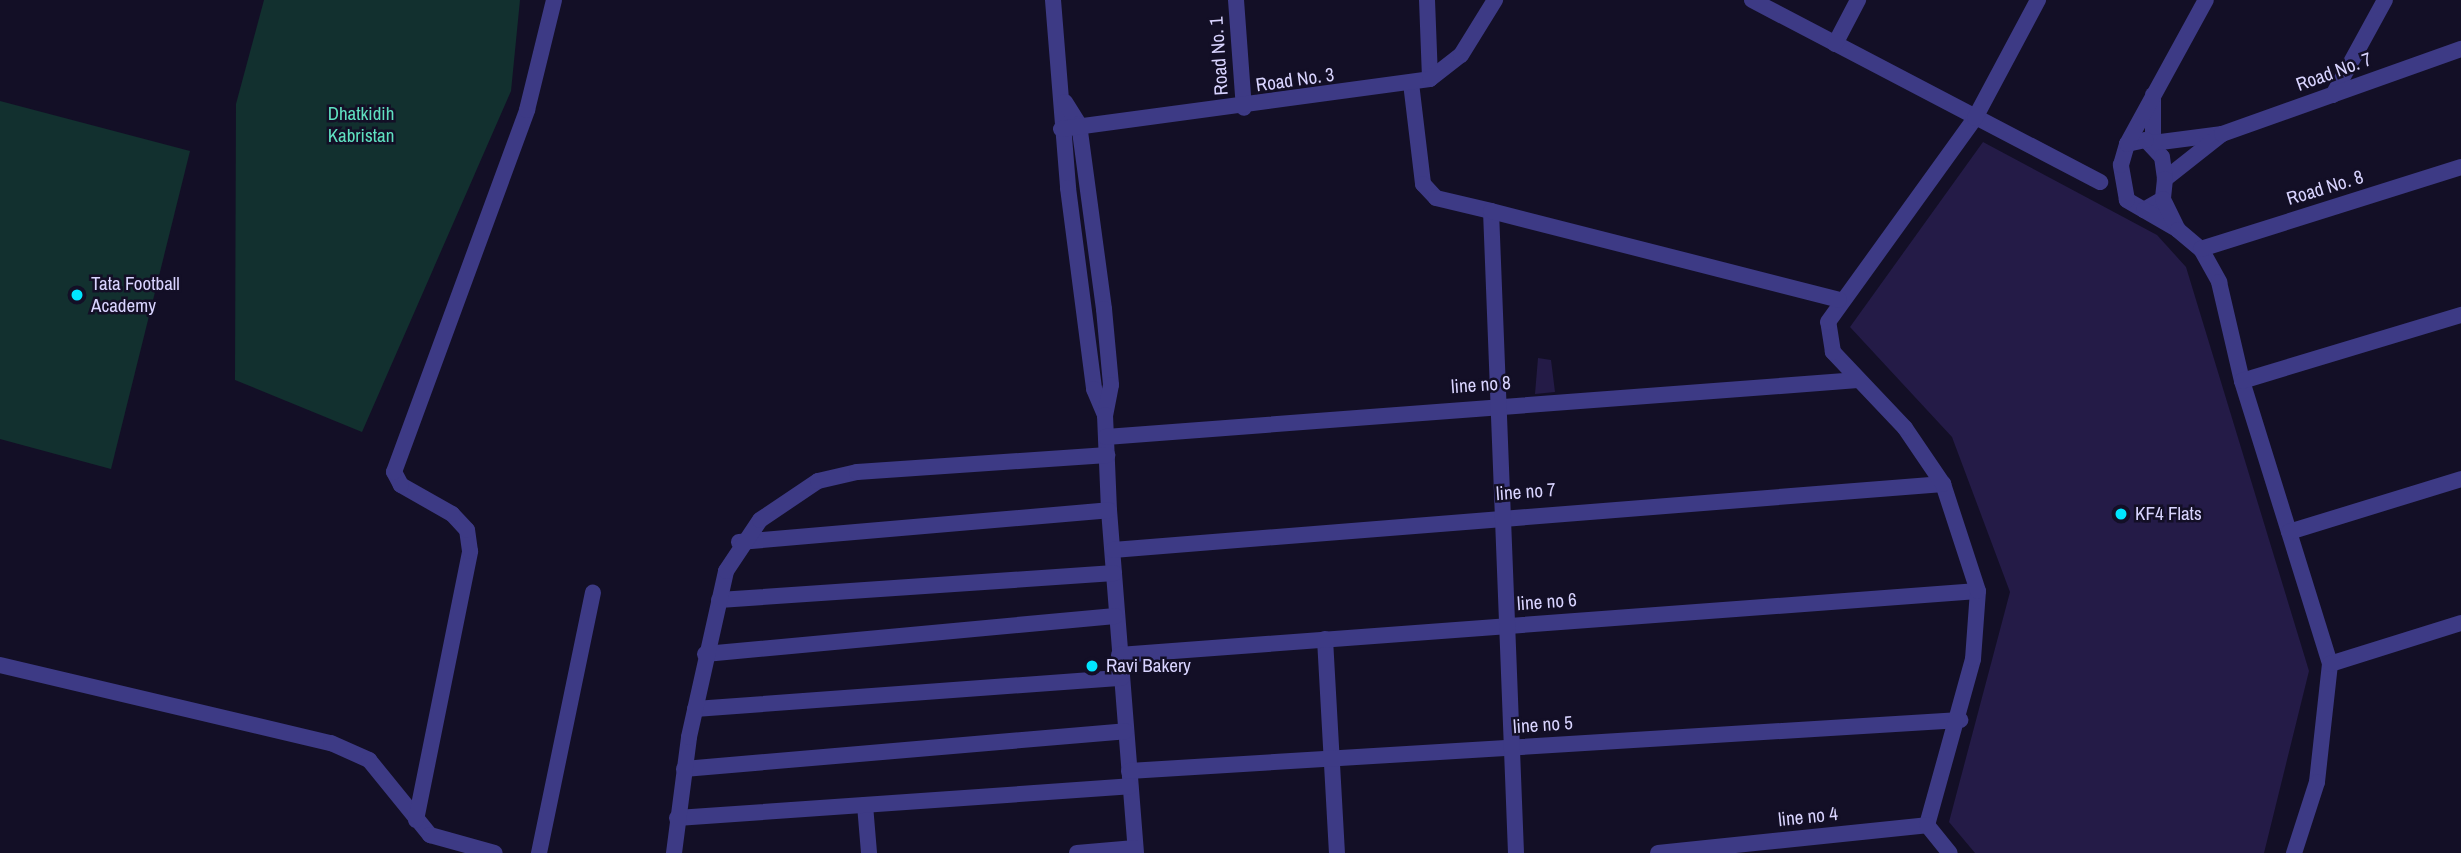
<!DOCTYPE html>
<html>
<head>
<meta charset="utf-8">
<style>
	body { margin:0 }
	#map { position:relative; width:2461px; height:853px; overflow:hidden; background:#130f26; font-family:"Archivo Narrow",sans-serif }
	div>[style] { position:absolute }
	.green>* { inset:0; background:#12302f }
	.building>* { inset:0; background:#241b47 }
	.street>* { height:16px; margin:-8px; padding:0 8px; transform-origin:8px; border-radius:8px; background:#3d3a85 }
	.dots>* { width:19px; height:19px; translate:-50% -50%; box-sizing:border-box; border:4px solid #130f26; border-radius:50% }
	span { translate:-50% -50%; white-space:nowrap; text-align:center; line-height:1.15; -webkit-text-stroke:5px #130f26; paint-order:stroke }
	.street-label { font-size:19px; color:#d9d4ff }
	.park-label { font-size:19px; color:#5fe0c0 }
	.poi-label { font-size:19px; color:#d9d4ff }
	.left { translate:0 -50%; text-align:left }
</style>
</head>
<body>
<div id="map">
	<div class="green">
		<div style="clip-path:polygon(264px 0,520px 0,511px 91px,362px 432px,235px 380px,236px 104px)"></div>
		<div style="clip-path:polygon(0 101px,190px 151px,111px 469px,0 439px)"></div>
	</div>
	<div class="building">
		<div style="clip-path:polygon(1983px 142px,2157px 235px,2186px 267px,2309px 671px,2264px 853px,1975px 853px,1949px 822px,2010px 592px,1952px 437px,1850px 327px)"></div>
		<div style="clip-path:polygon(1538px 358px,1551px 360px,1555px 392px,1535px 394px)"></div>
	</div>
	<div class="street">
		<div style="left:1053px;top:0;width:189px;rotate:85.4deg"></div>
		<div style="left:1068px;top:188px;width:203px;rotate:82.6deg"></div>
		<div style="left:1094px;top:389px;width:28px;rotate:67deg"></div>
		<div style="left:1236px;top:0;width:108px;rotate:85.8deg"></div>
		<div style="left:1427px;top:0;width:79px;rotate:87.8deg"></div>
		<div style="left:1752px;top:0;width:393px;rotate:27.6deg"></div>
		<div style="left:1835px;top:44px;width:50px;rotate:-62.4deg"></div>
		<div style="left:1411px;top:83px;width:102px;rotate:83.2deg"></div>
		<div style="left:1423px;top:184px;width:19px;rotate:47deg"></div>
		<div style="left:1436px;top:198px;width:57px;rotate:13.3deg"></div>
		<div style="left:2153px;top:95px;width:48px;rotate:90deg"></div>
		<div style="left:2153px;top:143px;width:70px;rotate:-7.4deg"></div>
		<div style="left:2222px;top:134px;width:73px;rotate:141.7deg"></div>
		<div style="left:2333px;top:95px;width:108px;rotate:-61.3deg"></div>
		<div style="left:1065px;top:102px;width:26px;rotate:58deg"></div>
		<div style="left:1079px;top:124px;width:187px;rotate:82.3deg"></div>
		<div style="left:1104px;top:309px;width:76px;rotate:84.7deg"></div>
		<div style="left:1111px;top:385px;width:31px;rotate:101deg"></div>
		<div style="left:1105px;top:415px;width:95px;rotate:87.6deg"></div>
		<div style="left:1109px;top:510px;width:344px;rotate:85.5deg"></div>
		<div style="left:1061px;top:129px;width:372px;rotate:-7.7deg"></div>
		<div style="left:1430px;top:79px;width:39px;rotate:-38deg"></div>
		<div style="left:1461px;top:55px;width:65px;rotate:-58.3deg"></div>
		<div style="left:2222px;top:134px;width:254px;rotate:-19.6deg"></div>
		<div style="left:2146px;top:140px;width:23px;rotate:47deg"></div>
		<div style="left:2162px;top:157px;width:22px;rotate:82deg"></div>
		<div style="left:2165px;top:179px;width:20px;rotate:96deg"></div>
		<div style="left:2163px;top:199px;width:22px;rotate:150deg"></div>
		<div style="left:2144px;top:210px;width:20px;rotate:-150deg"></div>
		<div style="left:2127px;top:200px;width:36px;rotate:-100deg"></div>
		<div style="left:2121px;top:165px;width:22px;rotate:-74deg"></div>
		<div style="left:2127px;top:144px;width:19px;rotate:-12deg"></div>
		<div style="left:2127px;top:144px;width:164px;rotate:-61.3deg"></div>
		<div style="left:2144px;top:210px;width:39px;rotate:30deg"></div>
		<div style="left:2178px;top:230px;width:34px;rotate:-116deg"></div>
		<div style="left:2178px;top:230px;width:30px;rotate:40deg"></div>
		<div style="left:2201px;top:249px;width:38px;rotate:61deg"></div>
		<div style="left:2219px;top:282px;width:102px;rotate:76.9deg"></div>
		<div style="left:2242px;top:381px;width:296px;rotate:72.7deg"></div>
		<div style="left:2330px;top:664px;width:119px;rotate:96.3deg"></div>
		<div style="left:2317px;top:782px;width:75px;rotate:107.9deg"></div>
		<div style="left:2201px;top:249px;width:273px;rotate:-17.5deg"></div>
		<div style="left:2242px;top:381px;width:229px;rotate:-16.8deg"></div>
		<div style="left:1106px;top:437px;width:754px;rotate:-4.33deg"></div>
		<div style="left:2289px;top:532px;width:180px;rotate:-17.1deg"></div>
		<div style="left:739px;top:542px;width:371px;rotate:-4.9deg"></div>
		<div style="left:1113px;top:550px;width:833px;rotate:-4.55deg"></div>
		<div style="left:719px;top:600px;width:396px;rotate:-3.9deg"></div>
		<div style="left:1325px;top:639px;width:214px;rotate:86.8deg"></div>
		<div style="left:705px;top:654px;width:412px;rotate:-5.3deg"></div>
		<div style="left:1119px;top:655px;width:861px;rotate:-4.26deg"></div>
		<div style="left:2330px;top:664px;width:137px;rotate:-17.4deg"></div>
		<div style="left:0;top:665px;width:340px;rotate:13.3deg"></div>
		<div style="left:331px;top:743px;width:42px;rotate:24.1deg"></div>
		<div style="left:369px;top:760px;width:97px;rotate:50.9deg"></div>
		<div style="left:430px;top:835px;width:67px;rotate:15.5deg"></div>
		<div style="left:695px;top:709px;width:428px;rotate:-4.2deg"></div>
		<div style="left:684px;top:769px;width:443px;rotate:-4.9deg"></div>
		<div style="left:1129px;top:771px;width:833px;rotate:-3.51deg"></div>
		<div style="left:865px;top:805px;width:48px;rotate:85.2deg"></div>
		<div style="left:677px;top:818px;width:454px;rotate:-4deg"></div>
		<div style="left:416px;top:820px;width:274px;rotate:-78.6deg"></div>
		<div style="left:470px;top:551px;width:21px;rotate:-98deg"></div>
		<div style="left:467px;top:530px;width:22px;rotate:-133deg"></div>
		<div style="left:452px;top:514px;width:59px;rotate:-150.4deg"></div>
		<div style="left:401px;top:485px;width:15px;rotate:-118deg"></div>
		<div style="left:394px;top:472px;width:386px;rotate:-69.8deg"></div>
		<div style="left:527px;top:110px;width:113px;rotate:-76.2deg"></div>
		<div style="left:1927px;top:825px;width:172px;rotate:-74.5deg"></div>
		<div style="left:1973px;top:659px;width:68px;rotate:-85.8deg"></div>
		<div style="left:1978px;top:591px;width:113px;rotate:-108.1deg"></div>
		<div style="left:1943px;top:484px;width:68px;rotate:-124.2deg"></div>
		<div style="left:1905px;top:428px;width:105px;rotate:-133.5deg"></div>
		<div style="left:1833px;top:352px;width:30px;rotate:-99deg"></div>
		<div style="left:1828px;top:322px;width:251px;rotate:-54.2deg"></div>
		<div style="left:1975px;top:118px;width:134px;rotate:-61.9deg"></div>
		<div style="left:539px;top:853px;width:266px;rotate:-78.3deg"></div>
		<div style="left:674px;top:853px;width:117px;rotate:-82.6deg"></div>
		<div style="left:689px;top:737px;width:170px;rotate:-77.4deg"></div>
		<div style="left:726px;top:571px;width:61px;rotate:-56.3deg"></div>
		<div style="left:760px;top:520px;width:70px;rotate:-33.9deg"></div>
		<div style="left:818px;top:481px;width:40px;rotate:-13deg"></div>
		<div style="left:857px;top:472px;width:251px;rotate:-3.9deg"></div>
		<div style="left:1077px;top:853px;width:58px;rotate:-4.9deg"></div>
		<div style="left:1516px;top:853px;width:642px;rotate:-92.23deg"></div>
		<div style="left:1491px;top:211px;width:359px;rotate:14.3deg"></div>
		<div style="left:1658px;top:853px;width:270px;rotate:-5.9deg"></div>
		<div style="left:1927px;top:825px;width:36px;rotate:51deg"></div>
	</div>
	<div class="dots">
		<div style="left:77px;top:295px;background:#00e5ff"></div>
		<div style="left:2121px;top:514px;background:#00e5ff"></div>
		<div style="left:1092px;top:666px;background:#00e5ff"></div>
	</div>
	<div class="street-label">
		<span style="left:1219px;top:56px;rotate:-94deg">Road No. 1</span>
		<span style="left:2334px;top:72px;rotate:-20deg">Road No. 7</span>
		<span style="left:1295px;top:80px;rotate:-8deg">Road No. 3</span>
		<span style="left:2325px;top:188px;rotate:-17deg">Road No. 8</span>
		<span style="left:1481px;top:385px;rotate:-4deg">line no 8</span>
		<span style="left:1526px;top:492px;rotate:-4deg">line no 7</span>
		<span style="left:1547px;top:602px;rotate:-4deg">line no 6</span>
		<span style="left:1543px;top:725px;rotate:-4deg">line no 5</span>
		<span style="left:1808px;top:817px;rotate:-6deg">line no 4</span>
	</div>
	<div class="park-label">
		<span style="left:361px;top:125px">Dhatkidih<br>Kabristan</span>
	</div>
	<div class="poi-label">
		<span class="left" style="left:91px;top:295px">Tata Football<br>Academy</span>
		<span class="left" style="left:2135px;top:514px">KF4 Flats</span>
		<span class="left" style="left:1106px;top:666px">Ravi Bakery</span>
	</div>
</div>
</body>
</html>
